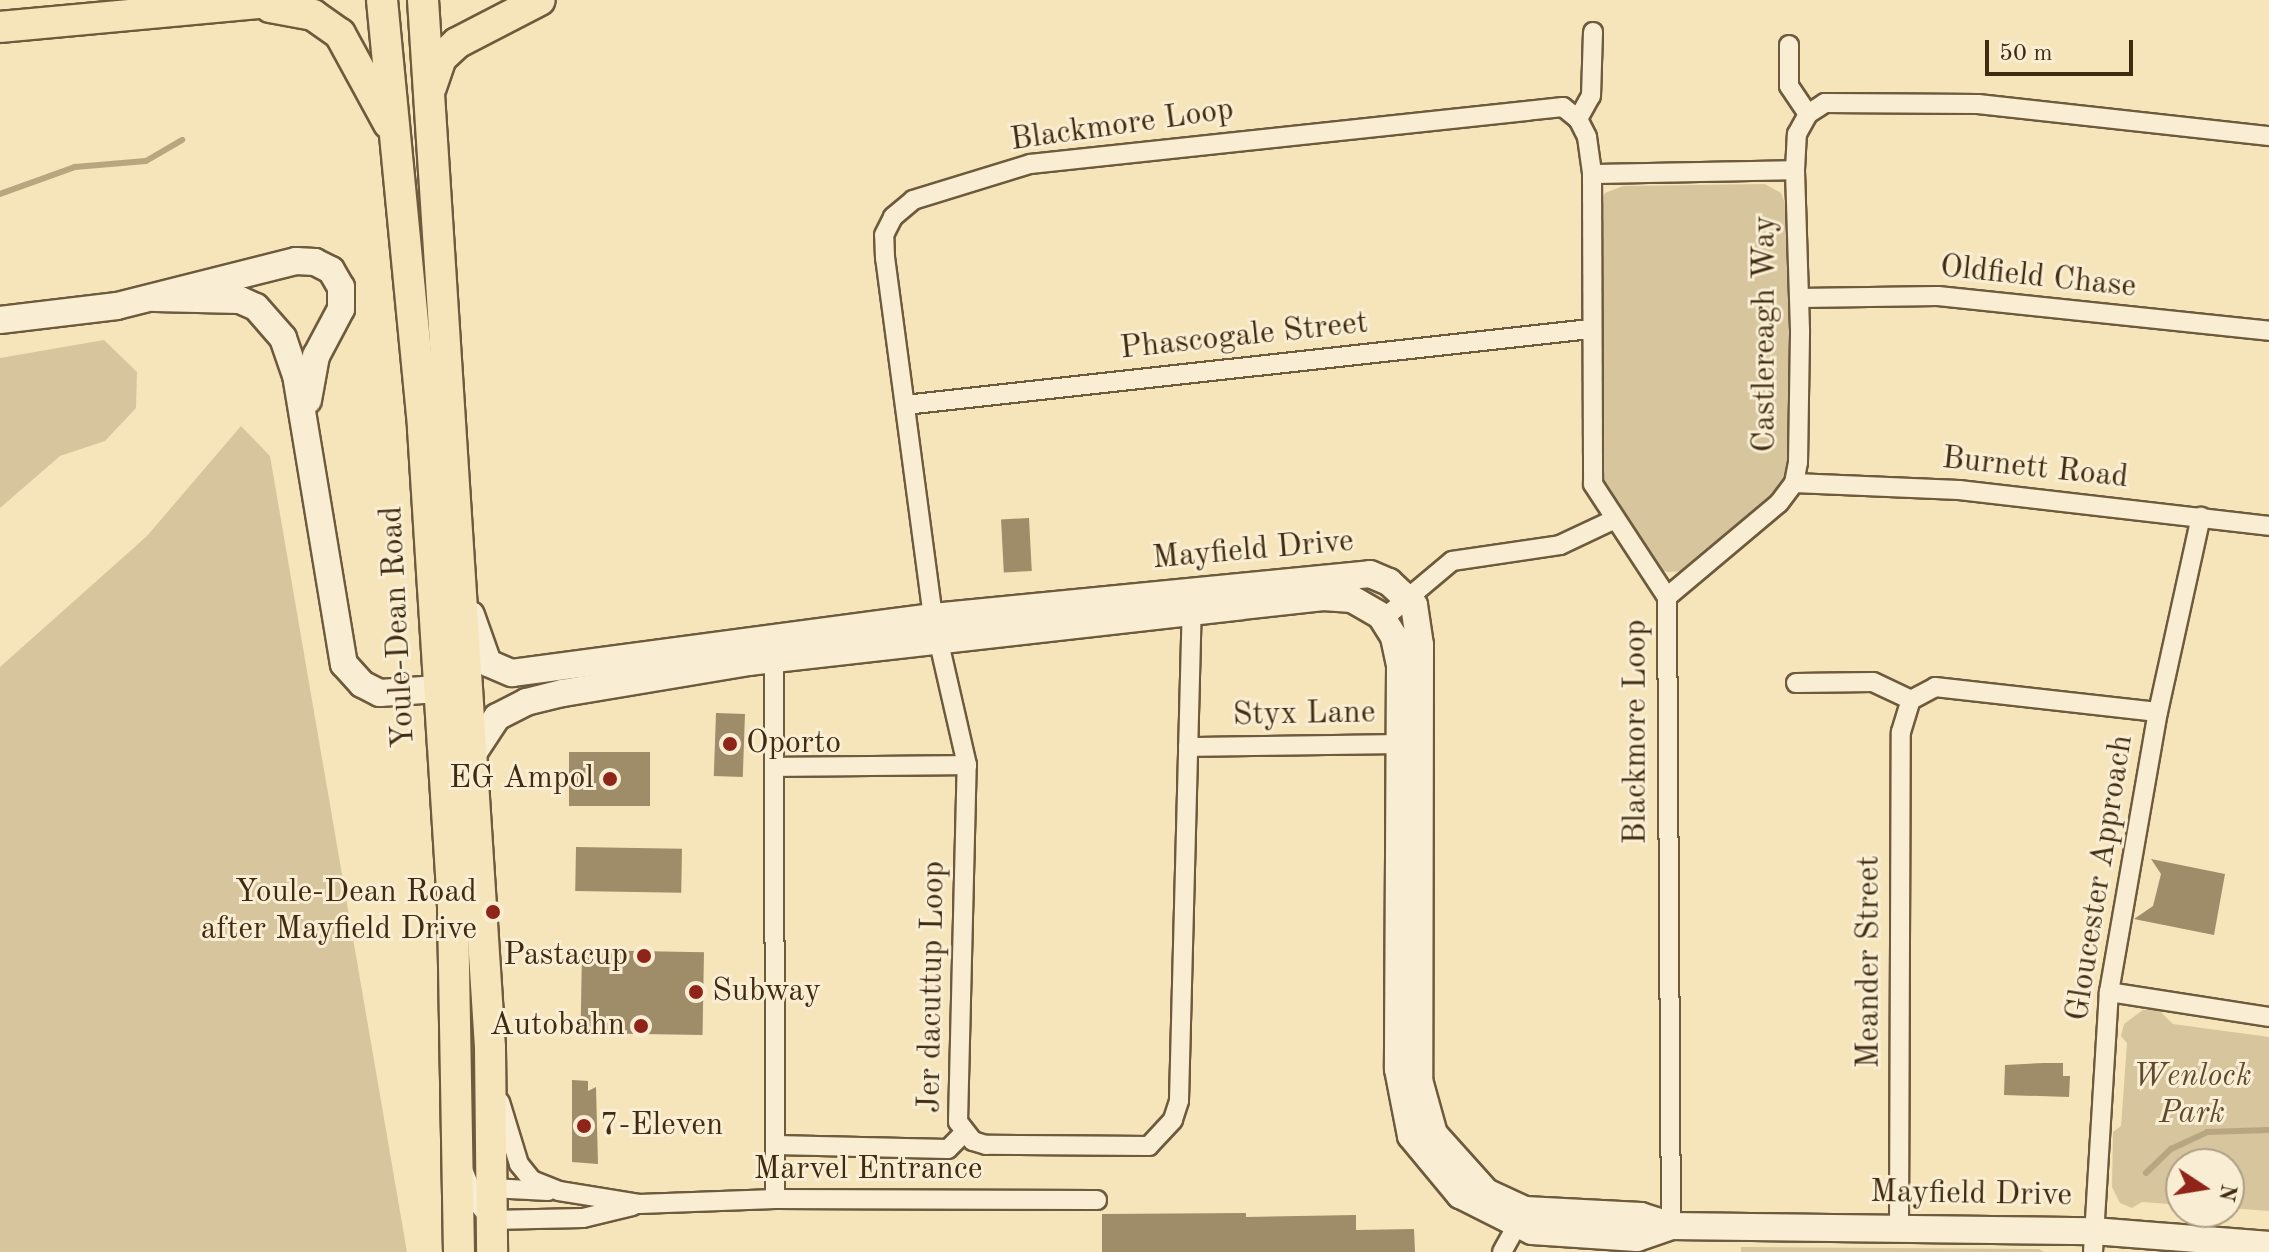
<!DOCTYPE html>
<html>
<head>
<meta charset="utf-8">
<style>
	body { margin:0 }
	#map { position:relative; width:2269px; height:1252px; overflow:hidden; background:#f6e5bb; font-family:"Old Standard TT",serif }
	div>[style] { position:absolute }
	.green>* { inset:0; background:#d7c59e }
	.stream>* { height:6px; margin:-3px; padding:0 3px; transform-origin:3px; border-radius:3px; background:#b8a681 }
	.building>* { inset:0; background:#9f8c69; transform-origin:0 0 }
	.roads { filter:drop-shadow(2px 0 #6e5a3c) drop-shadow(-2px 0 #6e5a3c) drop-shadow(0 2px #6e5a3c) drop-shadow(0 -2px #6e5a3c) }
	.street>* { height:18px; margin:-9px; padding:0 9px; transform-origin:9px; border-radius:9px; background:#f9eed3 }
	.secondary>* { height:26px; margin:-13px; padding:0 13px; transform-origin:13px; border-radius:13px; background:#f9eed3 }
	.primary>* { height:30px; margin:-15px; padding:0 15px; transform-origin:15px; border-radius:15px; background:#f6e5bb }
	.dots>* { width:22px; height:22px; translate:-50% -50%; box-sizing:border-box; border:4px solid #f9eed3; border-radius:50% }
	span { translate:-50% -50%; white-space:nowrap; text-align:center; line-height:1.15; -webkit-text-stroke:6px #f9eed3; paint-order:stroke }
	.street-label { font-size:32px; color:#402b11 }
	.poi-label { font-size:32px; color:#402b11 }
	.left { translate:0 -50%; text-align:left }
	.right { translate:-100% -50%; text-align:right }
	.park-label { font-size:32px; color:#5e4a2d; font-style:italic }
	.north { position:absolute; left:2165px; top:1148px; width:80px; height:80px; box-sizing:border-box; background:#f9eed3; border:2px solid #afa085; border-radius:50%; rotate:102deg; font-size:22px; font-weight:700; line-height:32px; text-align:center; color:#402b11 }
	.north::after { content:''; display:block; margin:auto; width:28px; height:36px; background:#8f2418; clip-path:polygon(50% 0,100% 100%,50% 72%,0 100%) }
	.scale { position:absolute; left:1985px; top:40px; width:148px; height:36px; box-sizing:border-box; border:4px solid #402b11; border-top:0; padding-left:10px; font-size:24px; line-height:28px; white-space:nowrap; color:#402b11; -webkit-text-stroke:6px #f9eed3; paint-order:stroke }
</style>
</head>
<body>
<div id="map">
	<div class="green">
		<div style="clip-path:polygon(1765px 184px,1781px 193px,1788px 212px,1790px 474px,1766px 509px,1686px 571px,1668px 572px,1653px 568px,1602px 498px,1596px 207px,1605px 193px,1623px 186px)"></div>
		<div style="clip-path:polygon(104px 340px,137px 372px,136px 408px,105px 441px,60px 456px,0 508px,0 358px)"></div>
		<div style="clip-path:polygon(241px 426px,270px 456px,407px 1252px,0 1252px,0 667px,147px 536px)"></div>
		<div style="clip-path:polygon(2143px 1010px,2159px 1010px,2173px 1024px,2269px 1037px,2269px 1211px,2229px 1208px,2229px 1164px,2181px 1164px,2181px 1205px,2142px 1202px,2132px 1208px,2120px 1203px,2112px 1187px,2113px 1132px,2121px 1126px,2127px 1043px,2121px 1036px,2124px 1024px)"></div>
		<div style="clip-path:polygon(1741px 1247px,2039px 1249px,2044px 1252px,1741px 1252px)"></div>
	</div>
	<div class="stream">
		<div style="left:0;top:194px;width:80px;rotate:-19.8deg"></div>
		<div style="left:75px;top:167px;width:71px;rotate:-4.8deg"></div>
		<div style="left:146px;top:161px;width:42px;rotate:-30.3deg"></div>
		<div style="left:2146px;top:1173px;width:35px;rotate:-44deg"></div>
		<div style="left:2171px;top:1149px;width:40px;rotate:-25deg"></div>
		<div style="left:2207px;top:1132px;width:62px;rotate:-1.8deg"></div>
	</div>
	<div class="building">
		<div style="left:1029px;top:518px;width:53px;height:28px;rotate:87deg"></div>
		<div style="left:716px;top:713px;width:29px;height:63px;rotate:2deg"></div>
		<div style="left:569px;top:752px;width:81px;height:54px"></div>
		<div style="left:576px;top:847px;width:106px;height:44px;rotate:1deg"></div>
		<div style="clip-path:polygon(2151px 859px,2225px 874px,2214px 935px,2134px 919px,2153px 906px,2161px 874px)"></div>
		<div style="left:582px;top:950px;width:122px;height:83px;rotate:1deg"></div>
		<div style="clip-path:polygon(2044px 1063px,2063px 1063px,2063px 1076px,2070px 1076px,2069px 1097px,2004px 1095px,2005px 1065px)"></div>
		<div style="clip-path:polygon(572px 1080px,588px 1081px,588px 1091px,596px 1087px,598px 1164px,572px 1162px)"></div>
		<div style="clip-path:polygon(1246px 1213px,1246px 1217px,1356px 1215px,1356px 1230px,1414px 1229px,1415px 1252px,1102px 1252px,1102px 1214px)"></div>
	</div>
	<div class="roads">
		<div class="street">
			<div style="left:1789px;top:45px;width:41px;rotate:90deg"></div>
			<div style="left:1789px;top:86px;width:34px;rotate:56deg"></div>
			<div style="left:1578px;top:119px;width:26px;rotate:-61deg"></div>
			<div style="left:1591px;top:96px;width:64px;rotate:-88.2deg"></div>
			<div style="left:1592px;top:174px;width:203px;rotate:-1.1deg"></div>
			<div style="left:1800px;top:298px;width:138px;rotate:-0.8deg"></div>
			<div style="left:1938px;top:296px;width:333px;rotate:6deg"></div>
			<div style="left:905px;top:405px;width:689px;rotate:-6.33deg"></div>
			<div style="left:1794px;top:483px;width:165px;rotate:2.4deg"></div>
			<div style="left:1959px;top:490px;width:312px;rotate:6.6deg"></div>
			<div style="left:1667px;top:597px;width:146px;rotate:-40deg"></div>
			<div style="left:1779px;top:503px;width:25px;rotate:-53deg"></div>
			<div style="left:1794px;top:483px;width:21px;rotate:-79deg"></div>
			<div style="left:1798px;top:462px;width:132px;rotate:-89.1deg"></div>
			<div style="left:1800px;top:330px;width:160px;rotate:-91.8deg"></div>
			<div style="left:1795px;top:170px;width:36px;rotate:-87deg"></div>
			<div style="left:1797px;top:134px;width:23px;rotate:-61deg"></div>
			<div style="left:1808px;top:114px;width:20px;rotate:-33deg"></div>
			<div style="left:1825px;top:103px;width:153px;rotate:0.4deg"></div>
			<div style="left:1978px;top:104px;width:293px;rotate:6.3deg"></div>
			<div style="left:1192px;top:600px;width:501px;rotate:91.49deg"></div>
			<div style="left:1179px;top:1101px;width:20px;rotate:108deg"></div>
			<div style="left:1173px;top:1120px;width:35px;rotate:133deg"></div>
			<div style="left:1149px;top:1146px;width:163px;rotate:-179.6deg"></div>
			<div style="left:986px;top:1145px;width:14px;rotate:-163deg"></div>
			<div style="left:973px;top:1141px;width:24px;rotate:-128deg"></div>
			<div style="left:958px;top:1122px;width:357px;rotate:-88.6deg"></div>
			<div style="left:967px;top:765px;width:152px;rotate:-102.9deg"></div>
			<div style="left:933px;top:617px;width:362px;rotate:-97.6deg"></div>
			<div style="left:885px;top:258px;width:23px;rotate:-92deg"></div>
			<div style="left:884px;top:235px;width:20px;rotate:-63deg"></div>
			<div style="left:893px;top:217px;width:26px;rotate:-40deg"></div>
			<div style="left:913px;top:200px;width:122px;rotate:-17.1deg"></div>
			<div style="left:1030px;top:164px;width:536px;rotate:-6.1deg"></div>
			<div style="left:1563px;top:107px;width:19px;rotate:39deg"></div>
			<div style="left:1578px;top:119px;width:20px;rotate:63deg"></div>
			<div style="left:1587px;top:137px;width:37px;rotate:82deg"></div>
			<div style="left:1592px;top:174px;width:310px;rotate:89.8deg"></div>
			<div style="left:1593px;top:484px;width:135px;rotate:56.8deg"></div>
			<div style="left:1667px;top:597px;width:629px;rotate:89.64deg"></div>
			<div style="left:1383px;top:619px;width:90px;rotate:-40deg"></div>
			<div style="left:1452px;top:561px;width:109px;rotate:-8.4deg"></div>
			<div style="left:1560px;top:545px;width:59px;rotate:-25.3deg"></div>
			<div style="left:774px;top:650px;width:549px;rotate:89.9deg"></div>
			<div style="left:1796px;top:683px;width:77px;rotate:-0.7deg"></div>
			<div style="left:1873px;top:682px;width:42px;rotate:25.3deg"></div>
			<div style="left:1911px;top:700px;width:27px;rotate:-28deg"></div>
			<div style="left:1935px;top:687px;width:224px;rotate:6.4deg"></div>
			<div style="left:1188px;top:747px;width:222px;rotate:-0.8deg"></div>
			<div style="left:776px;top:767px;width:191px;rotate:-0.6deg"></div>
			<div style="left:2109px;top:992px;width:162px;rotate:8.9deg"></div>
			<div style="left:500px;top:1102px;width:65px;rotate:73deg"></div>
			<div style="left:519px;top:1164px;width:21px;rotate:51deg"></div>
			<div style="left:532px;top:1180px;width:29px;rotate:22deg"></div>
			<div style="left:559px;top:1191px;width:81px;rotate:9.2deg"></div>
			<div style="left:639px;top:1204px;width:136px;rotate:-2.1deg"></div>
			<div style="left:775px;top:1199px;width:322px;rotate:0.2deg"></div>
			<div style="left:775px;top:1145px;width:173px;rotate:1.3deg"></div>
			<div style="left:948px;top:1149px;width:23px;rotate:-45deg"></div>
			<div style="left:464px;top:1172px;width:31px;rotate:68deg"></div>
			<div style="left:476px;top:1201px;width:24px;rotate:52deg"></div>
			<div style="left:491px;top:1220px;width:92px;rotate:-1.2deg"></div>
			<div style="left:583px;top:1218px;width:51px;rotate:-13.5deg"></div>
			<div style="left:484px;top:1194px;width:9px;rotate:-41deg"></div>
			<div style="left:491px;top:1188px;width:57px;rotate:3deg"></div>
			<div style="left:1899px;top:1228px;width:496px;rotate:-89.8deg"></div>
			<div style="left:1901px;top:732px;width:34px;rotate:-73deg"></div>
			<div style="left:1502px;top:1252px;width:41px;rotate:-60.9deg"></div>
			<div style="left:2093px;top:1252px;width:260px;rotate:-86.5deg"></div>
			<div style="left:2109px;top:992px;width:284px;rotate:-80.1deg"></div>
			<div style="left:2158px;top:712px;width:200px;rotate:-77.6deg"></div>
		</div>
		<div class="secondary">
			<div style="left:155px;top:298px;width:85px;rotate:1.3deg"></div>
			<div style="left:240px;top:300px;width:17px;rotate:24deg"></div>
			<div style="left:256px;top:307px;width:41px;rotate:48.9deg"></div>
			<div style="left:283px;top:338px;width:39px;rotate:71deg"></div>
			<div style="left:296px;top:375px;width:293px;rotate:80.6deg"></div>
			<div style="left:344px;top:664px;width:27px;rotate:48deg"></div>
			<div style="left:362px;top:684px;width:20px;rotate:27deg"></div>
			<div style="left:380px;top:693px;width:58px;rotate:-3.9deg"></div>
			<div style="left:438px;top:689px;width:18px;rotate:-45deg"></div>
			<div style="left:0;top:320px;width:118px;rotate:-6.8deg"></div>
			<div style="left:117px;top:306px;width:185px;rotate:-14.1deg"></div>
			<div style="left:296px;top:261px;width:19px;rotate:3deg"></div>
			<div style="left:315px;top:262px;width:18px;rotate:27deg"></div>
			<div style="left:331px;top:270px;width:20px;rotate:60deg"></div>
			<div style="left:341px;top:287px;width:22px;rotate:90deg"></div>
			<div style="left:341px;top:309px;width:53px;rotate:118deg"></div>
			<div style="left:316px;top:356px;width:45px;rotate:100.3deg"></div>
			<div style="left:471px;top:615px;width:51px;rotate:70.5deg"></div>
			<div style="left:488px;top:663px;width:26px;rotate:23deg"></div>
			<div style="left:512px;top:673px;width:425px;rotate:-7.6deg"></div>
			<div style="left:933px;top:617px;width:439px;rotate:-5.6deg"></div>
			<div style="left:1370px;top:574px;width:21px;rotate:23deg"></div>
			<div style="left:1389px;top:582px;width:34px;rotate:43deg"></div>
			<div style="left:1414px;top:605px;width:40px;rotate:81.5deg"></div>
			<div style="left:1420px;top:645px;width:435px;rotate:90.1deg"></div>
			<div style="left:1419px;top:1080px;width:56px;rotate:74.5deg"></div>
			<div style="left:1434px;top:1134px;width:78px;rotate:48.1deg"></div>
			<div style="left:1486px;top:1192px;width:43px;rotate:24.8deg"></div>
			<div style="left:1525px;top:1210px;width:116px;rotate:3deg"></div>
			<div style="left:1641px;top:1216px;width:32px;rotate:18deg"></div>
			<div style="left:1671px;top:1226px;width:422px;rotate:0.7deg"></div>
			<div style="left:2093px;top:1231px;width:177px;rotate:4.5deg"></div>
			<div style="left:470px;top:758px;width:49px;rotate:-56.6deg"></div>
			<div style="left:497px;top:717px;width:33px;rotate:-27deg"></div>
			<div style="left:526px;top:702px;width:38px;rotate:-14deg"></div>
			<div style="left:563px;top:693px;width:188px;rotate:-9.5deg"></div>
			<div style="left:748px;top:662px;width:579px;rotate:-6.45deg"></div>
			<div style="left:1323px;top:597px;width:29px;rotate:4deg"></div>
			<div style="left:1352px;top:599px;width:34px;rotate:30deg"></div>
			<div style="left:1381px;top:616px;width:25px;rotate:58deg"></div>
			<div style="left:1394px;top:637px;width:30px;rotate:78deg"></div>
			<div style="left:1400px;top:666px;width:403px;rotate:90.3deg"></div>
			<div style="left:1398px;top:1069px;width:68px;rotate:79deg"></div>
			<div style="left:1411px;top:1136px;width:77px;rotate:50.3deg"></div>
			<div style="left:1460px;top:1195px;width:80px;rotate:26.6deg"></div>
			<div style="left:1532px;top:1231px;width:105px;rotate:3.8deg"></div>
			<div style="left:1637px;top:1238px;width:36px;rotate:-19deg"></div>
		</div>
		<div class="primary">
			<div style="left:382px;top:0;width:431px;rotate:84.5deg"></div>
			<div style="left:423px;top:429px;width:481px;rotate:86.4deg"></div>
			<div style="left:453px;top:909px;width:343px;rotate:89deg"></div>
			<div style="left:423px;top:0;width:1050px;rotate:86.34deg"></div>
			<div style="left:490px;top:1048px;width:204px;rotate:89.4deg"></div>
			<div style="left:270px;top:7px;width:44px;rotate:10.5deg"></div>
			<div style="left:313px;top:15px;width:33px;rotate:35deg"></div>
			<div style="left:340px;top:34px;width:102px;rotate:61.4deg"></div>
			<div style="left:0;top:27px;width:293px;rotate:-5.3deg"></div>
			<div style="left:431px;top:87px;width:31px;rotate:-71deg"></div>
			<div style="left:441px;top:58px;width:22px;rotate:-43deg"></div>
			<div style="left:457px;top:43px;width:93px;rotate:-27.4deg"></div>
		</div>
	</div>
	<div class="dots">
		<div style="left:730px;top:744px;background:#8f2418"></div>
		<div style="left:610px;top:779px;background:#8f2418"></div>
		<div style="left:493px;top:912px;background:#8f2418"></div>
		<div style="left:644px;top:956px;background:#8f2418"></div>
		<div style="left:696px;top:992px;background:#8f2418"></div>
		<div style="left:641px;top:1026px;background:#8f2418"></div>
		<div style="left:584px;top:1126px;background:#8f2418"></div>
	</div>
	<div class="street-label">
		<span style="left:1122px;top:126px;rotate:-8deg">Blackmore Loop</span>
		<span style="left:2038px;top:278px;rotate:6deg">Oldfield Chase</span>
		<span style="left:1766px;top:334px;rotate:-90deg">Castlereagh Way</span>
		<span style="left:1244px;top:337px;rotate:-6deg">Phascogale Street</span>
		<span style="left:2035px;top:469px;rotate:6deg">Burnett Road</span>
		<span style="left:1253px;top:551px;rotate:-5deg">Mayfield Drive</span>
		<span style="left:399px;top:627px;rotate:-93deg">Youle-Dean Road</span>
		<span style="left:1304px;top:715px;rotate:-1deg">Styx Lane</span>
		<span style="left:1637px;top:732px;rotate:-90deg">Blackmore Loop</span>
		<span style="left:2101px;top:878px;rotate:-81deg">Gloucester Approach</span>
		<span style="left:1870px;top:962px;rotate:-90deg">Meander Street</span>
		<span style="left:933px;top:987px;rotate:-89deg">Jer dacuttup Loop</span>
		<span style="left:868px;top:1170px">Marvel Entrance</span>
		<span style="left:1971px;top:1195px;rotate:1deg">Mayfield Drive</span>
	</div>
	<div class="poi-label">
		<span class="left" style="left:746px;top:744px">Oporto</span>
		<span class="right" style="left:594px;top:779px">EG Ampol</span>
		<span class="right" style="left:477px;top:912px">Youle-Dean Road<br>after Mayfield Drive</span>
		<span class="right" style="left:628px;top:956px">Pastacup</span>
		<span class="left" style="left:712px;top:992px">Subway</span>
		<span class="right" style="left:625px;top:1026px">Autobahn</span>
		<span class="left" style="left:600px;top:1126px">7-Eleven</span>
	</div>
	<div class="park-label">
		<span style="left:2192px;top:1096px">Wenlock<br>Park</span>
	</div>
	<div class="north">N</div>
	<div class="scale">50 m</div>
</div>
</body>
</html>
